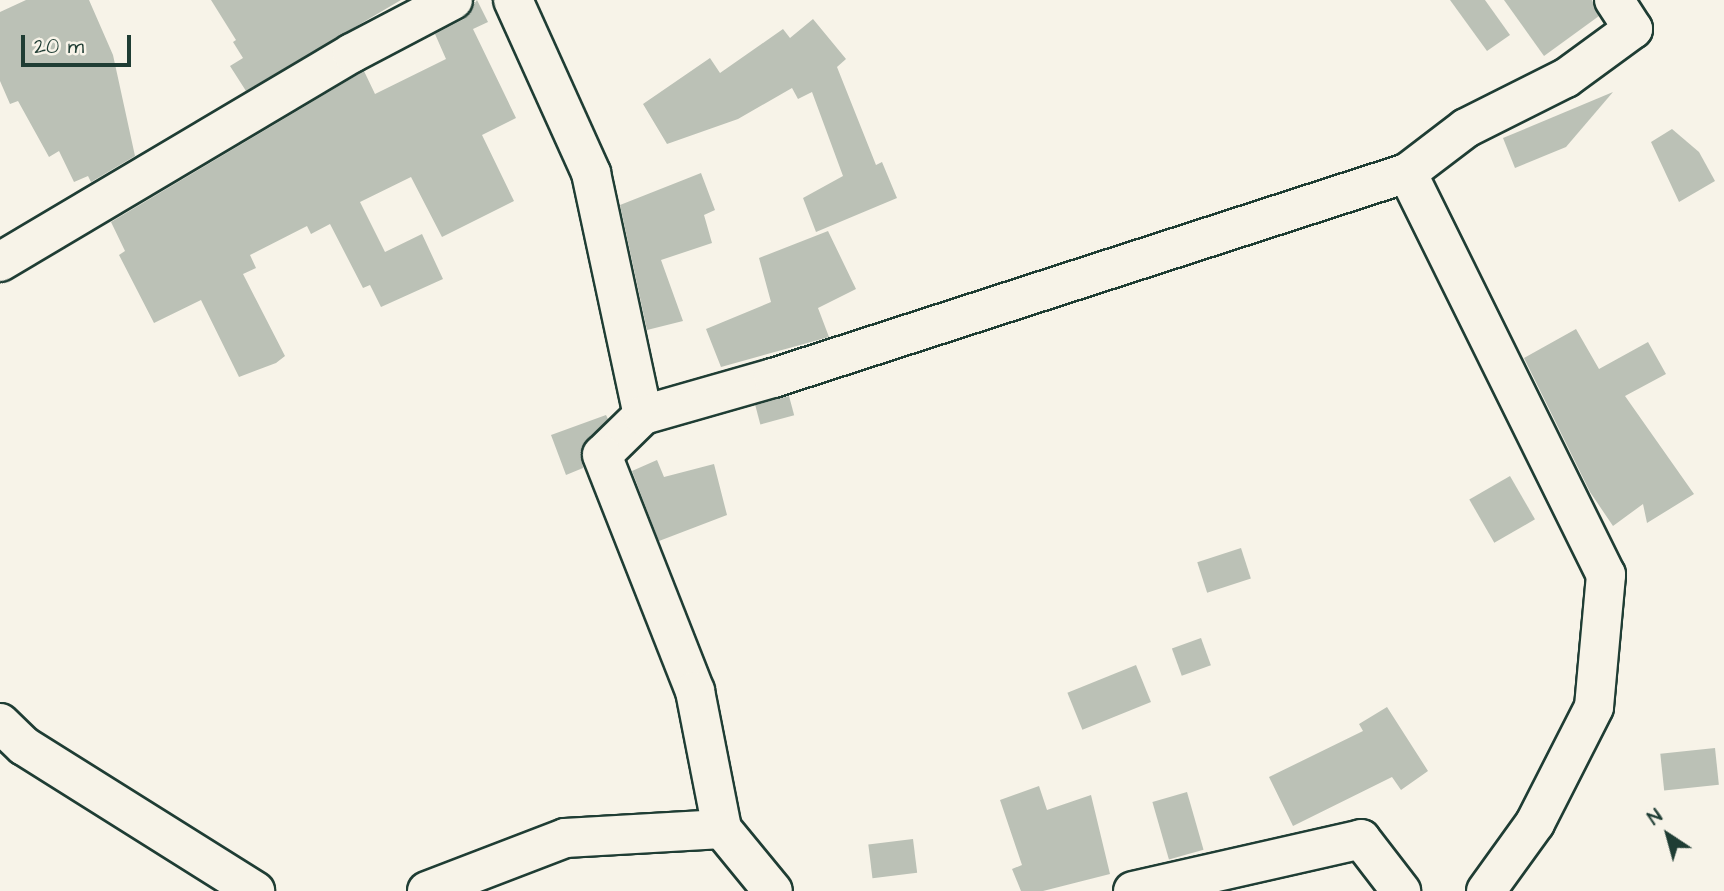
<!DOCTYPE html>
<html>
<head>
<meta charset="utf-8">
<style>
	body { margin:0 }
	#map { position:relative; width:1724px; height:891px; overflow:hidden; background:#f7f3e8; font-family:"Architects Daughter",sans-serif }
	div>[style] { position:absolute }
	.building>* { inset:0; background:#bbc1b6; transform-origin:0 0 }
	.roads { filter:drop-shadow(2px 0 #1f3d34) drop-shadow(-2px 0 #1f3d34) drop-shadow(0 2px #1f3d34) drop-shadow(0 -2px #1f3d34) }
	.minor>* { height:38px; margin:-19px; padding:0 19px; transform-origin:19px; border-radius:19px; background:#f7f3e8 }
	span { translate:-50% -50%; white-space:nowrap; text-align:center; line-height:1.15; -webkit-text-stroke:5px #f7f3e8; paint-order:stroke }
	.north { position:absolute; left:1633px; top:800px; width:70px; height:70px; -webkit-text-stroke:5px #f7f3e8; paint-order:stroke; rotate:324deg; font-size:19px; font-weight:700; line-height:28px; text-align:center; color:#1f3d34 }
	.north::after { content:''; display:block; margin:auto; width:24px; height:32px; background:#1f3d34; clip-path:polygon(50% 0,100% 100%,50% 72%,0 100%) }
	.scale { position:absolute; left:21px; top:35px; width:110px; height:32px; box-sizing:border-box; border:4px solid #1f3d34; border-top:0; padding-left:9px; font-size:21px; line-height:24px; white-space:nowrap; color:#1f3d34; -webkit-text-stroke:5px #f7f3e8; paint-order:stroke }
</style>
</head>
<body>
<div id="map">
	<div class="building">
		<div style="clip-path:polygon(26px 0,89px 0,113px 55px,135px 156px,91px 182px,88px 176px,74px 182px,59px 151px,49px 157px,18px 101px,10px 104px,0 81px,0 12px)"></div>
		<div style="clip-path:polygon(211px 0,401px 0,246px 91px,230px 66px,243px 58px,233px 42px,236px 40px)"></div>
		<div style="clip-path:polygon(477px 0,488px 22px,473px 29px,516px 118px,482px 135px,514px 201px,442px 237px,411px 177px,360px 202px,385px 252px,422px 234px,443px 279px,381px 307px,370px 285px,363px 288px,330px 224px,311px 234px,307px 226px,250px 255px,256px 268px,243px 274px,285px 356px,276px 363px,239px 377px,201px 300px,154px 323px,119px 255px,125px 251px,111px 222px,364px 71px,375px 94px,446px 59px,435px 34px,464px 19px)"></div>
		<div style="clip-path:polygon(1450px 0,1485px 0,1510px 35px,1487px 51px)"></div>
		<div style="clip-path:polygon(1504px 0,1592px 0,1599px 16px,1544px 56px)"></div>
		<div style="clip-path:polygon(813px 19px,846px 59px,837px 67px,876px 165px,882px 162px,897px 198px,816px 232px,803px 198px,843px 176px,812px 92px,798px 99px,792px 88px,738px 119px,667px 144px,643px 104px,710px 58px,720px 73px,783px 29px,790px 38px)"></div>
		<div style="clip-path:polygon(1613px 92px,1566px 147px,1515px 168px,1503px 138px)"></div>
		<div style="clip-path:polygon(1672px 129px,1699px 152px,1715px 181px,1679px 202px,1651px 142px)"></div>
		<div style="clip-path:polygon(701px 173px,715px 210px,704px 215px,712px 243px,661px 260px,683px 321px,647px 330px,620px 205px)"></div>
		<div style="clip-path:polygon(828px 231px,856px 289px,818px 308px,829px 337px,721px 367px,706px 329px,771px 302px,759px 258px)"></div>
		<div style="clip-path:polygon(1576px 329px,1599px 369px,1648px 342px,1666px 374px,1625px 396px,1694px 494px,1647px 523px,1643px 504px,1613px 526px,1590px 492px,1524px 358px)"></div>
		<div style="left:789px;top:396px;width:20px;height:35px;rotate:75deg"></div>
		<div style="clip-path:polygon(606px 415px,608px 419px,581px 450px,583px 468px,566px 475px,551px 435px)"></div>
		<div style="clip-path:polygon(657px 460px,664px 477px,714px 464px,727px 515px,659px 541px,632px 471px)"></div>
		<div style="left:1510px;top:476px;width:50px;height:47px;rotate:60deg"></div>
		<div style="left:1241px;top:548px;width:32px;height:46px;rotate:72deg"></div>
		<div style="left:1201px;top:638px;width:29px;height:31px;rotate:70deg"></div>
		<div style="left:1136px;top:665px;width:40px;height:74px;rotate:68deg"></div>
		<div style="clip-path:polygon(1387px 707px,1428px 771px,1401px 790px,1392px 777px,1293px 826px,1269px 777px,1363px 731px,1359px 724px)"></div>
		<div style="left:1715px;top:748px;width:37px;height:55px;rotate:84deg"></div>
		<div style="clip-path:polygon(1039px 786px,1047px 810px,1091px 795px,1110px 874px,1043px 891px,1021px 891px,1012px 869px,1022px 865px,1000px 800px)"></div>
		<div style="left:1187px;top:792px;width:60px;height:36px;rotate:74deg"></div>
		<div style="left:913px;top:839px;width:34px;height:45px;rotate:83deg"></div>
	</div>
	<div class="roads">
		<div class="minor">
			<div style="left:513px;top:0;width:190px;rotate:65.7deg"></div>
			<div style="left:591px;top:173px;width:248px;rotate:77.9deg"></div>
			<div style="left:643px;top:415px;width:57px;rotate:135.7deg"></div>
			<div style="left:602px;top:455px;width:254px;rotate:68.5deg"></div>
			<div style="left:695px;top:691px;width:141px;rotate:78.9deg"></div>
			<div style="left:0;top:262px;width:409px;rotate:-30.7deg"></div>
			<div style="left:352px;top:53px;width:114px;rotate:-27.7deg"></div>
			<div style="left:643px;top:415px;width:135px;rotate:-15.9deg"></div>
			<div style="left:773px;top:378px;width:666px;rotate:-17.92deg"></div>
			<div style="left:0;top:723px;width:33px;rotate:44deg"></div>
			<div style="left:24px;top:746px;width:273px;rotate:32.1deg"></div>
			<div style="left:427px;top:891px;width:148px;rotate:-21deg"></div>
			<div style="left:565px;top:838px;width:157px;rotate:-3.3deg"></div>
			<div style="left:722px;top:829px;width:80px;rotate:50.6deg"></div>
			<div style="left:1133px;top:891px;width:234px;rotate:-12.8deg"></div>
			<div style="left:1361px;top:839px;width:66px;rotate:52.4deg"></div>
			<div style="left:1486px;top:891px;width:84px;rotate:-54.2deg"></div>
			<div style="left:1535px;top:823px;width:130px;rotate:-63deg"></div>
			<div style="left:1594px;top:707px;width:133px;rotate:-84.8deg"></div>
			<div style="left:1606px;top:575px;width:449px;rotate:-116.3deg"></div>
			<div style="left:1407px;top:173px;width:74px;rotate:-37.3deg"></div>
			<div style="left:1466px;top:128px;width:112px;rotate:-26.6deg"></div>
			<div style="left:1566px;top:78px;width:83px;rotate:-36.2deg"></div>
			<div style="left:1633px;top:29px;width:35px;rotate:-123deg"></div>
		</div>
	</div>
	<div class="north">N</div>
	<div class="scale">20 m</div>
</div>
</body>
</html>
